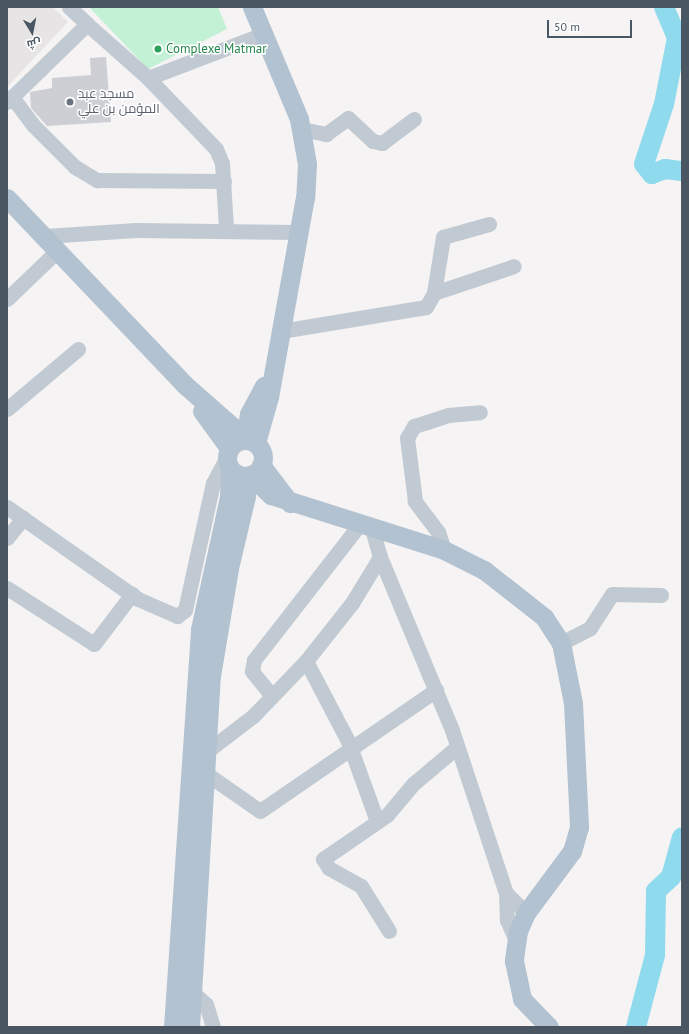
<!DOCTYPE html>
<html>
<head>
<meta charset="utf-8">
<style>
	body { margin:0 }
	#map { position:relative; width:689px; height:1034px; overflow:hidden; background:#f5f3f3; font-family:"PT Sans",Cairo,sans-serif }
	div>[style] { position:absolute }
	.education>* { inset:0; background:#e6e4e5 }
	.green>* { inset:0; background:#c3f1d5 }
	.river>* { height:20px; margin:-10px; padding:0 10px; transform-origin:10px; border-radius:10px; background:#90daee }
	.building>* { inset:0; background:#cdcfd5 }
	.minor>* { height:15px; margin:-7.5px; padding:0 7.5px; transform-origin:7.5px; border-radius:7.5px; background:#c1cad2 }
	.major>* { height:19px; margin:-9.5px; padding:0 9.5px; transform-origin:9.5px; border-radius:9.5px; background:#b3c2d1 }
	.major>.ring { margin:-9.5px; padding:0; box-sizing:content-box; background:none; border:19px solid #b3c2d1; border-radius:50% }
	.dots>* { width:11px; height:11px; translate:-50% -50%; box-sizing:border-box; border:2px solid #fff; border-radius:50% }
	span { translate:-50% -50%; white-space:nowrap; text-align:center; line-height:1.15; -webkit-text-stroke:3px #fff; paint-order:stroke }
	.leisure-label { font-size:13px; color:#27864d }
	.left { translate:0 -50%; text-align:left }
	.worship-label { font-size:13px; color:#5b616d }
	.frame { position:absolute; inset:0; border:8px solid #4a5661; pointer-events:none }
	.north { position:absolute; left:12px; top:12px; width:40px; height:40px; -webkit-text-stroke:3px #fff; paint-order:stroke; rotate:170deg; font-size:11px; font-weight:700; line-height:16px; text-align:center; color:#4a5661 }
	.north::after { content:''; display:block; margin:auto; width:14px; height:18px; background:#4a5661; clip-path:polygon(50% 0,100% 100%,50% 72%,0 100%) }
	.scale { position:absolute; left:547px; top:20px; width:85px; height:18px; box-sizing:border-box; border:2px solid #4a5661; border-top:0; padding-left:5px; font-size:12px; line-height:14px; white-space:nowrap; color:#4a5661; -webkit-text-stroke:3px #fff; paint-order:stroke }
</style>
</head>
<body>
<div id="map">
	<div class="education">
		<div style="clip-path:polygon(7px 7px,53px 7px,68px 22px,7px 87px)"></div>
	</div>
	<div class="green">
		<div style="clip-path:polygon(89px 7px,218px 7px,227px 29px,148px 69px)"></div>
	</div>
	<div class="river">
		<div style="left:664px;top:7px;width:34px;rotate:67deg"></div>
		<div style="left:677px;top:38px;width:67px;rotate:101.1deg"></div>
		<div style="left:664px;top:104px;width:63px;rotate:108.4deg"></div>
		<div style="left:644px;top:164px;width:13px;rotate:51deg"></div>
		<div style="left:652px;top:174px;width:14px;rotate:-21deg"></div>
		<div style="left:665px;top:169px;width:17px;rotate:7deg"></div>
		<div style="left:636px;top:1027px;width:74px;rotate:-75.2deg"></div>
		<div style="left:655px;top:955px;width:64px;rotate:-89.1deg"></div>
		<div style="left:656px;top:891px;width:21px;rotate:-43deg"></div>
		<div style="left:671px;top:877px;width:41px;rotate:-74.6deg"></div>
	</div>
	<div class="building">
		<div style="clip-path:polygon(106px 57px,111px 122px,47px 126px,31px 108px,30px 92px,52px 88px,52px 78px,91px 75px,90px 58px)"></div>
	</div>
	<div class="minor">
		<div style="left:69px;top:7px;width:25px;rotate:43deg"></div>
		<div style="left:148px;top:78px;width:123px;rotate:-20.9deg"></div>
		<div style="left:12px;top:97px;width:35px;rotate:53deg"></div>
		<div style="left:33px;top:125px;width:59px;rotate:45deg"></div>
		<div style="left:75px;top:167px;width:26px;rotate:31deg"></div>
		<div style="left:97px;top:180px;width:127px;rotate:0.5deg"></div>
		<div style="left:7px;top:102px;width:112px;rotate:-44.3deg"></div>
		<div style="left:87px;top:24px;width:81px;rotate:41.5deg"></div>
		<div style="left:148px;top:78px;width:98px;rotate:46.2deg"></div>
		<div style="left:216px;top:149px;width:15px;rotate:67deg"></div>
		<div style="left:222px;top:163px;width:66px;rotate:86.5deg"></div>
		<div style="left:302px;top:129px;width:25px;rotate:12deg"></div>
		<div style="left:326px;top:134px;width:27px;rotate:-36deg"></div>
		<div style="left:348px;top:118px;width:34px;rotate:43deg"></div>
		<div style="left:373px;top:141px;width:9px;rotate:13deg"></div>
		<div style="left:382px;top:143px;width:40px;rotate:-37deg"></div>
		<div style="left:45px;top:236px;width:91px;rotate:-3.8deg"></div>
		<div style="left:136px;top:230px;width:162px;rotate:0.7deg"></div>
		<div style="left:434px;top:293px;width:84px;rotate:-18.6deg"></div>
		<div style="left:7px;top:299px;width:71px;rotate:-43.9deg"></div>
		<div style="left:281px;top:331px;width:147px;rotate:-9.4deg"></div>
		<div style="left:426px;top:307px;width:16px;rotate:-60deg"></div>
		<div style="left:434px;top:293px;width:57px;rotate:-80.9deg"></div>
		<div style="left:443px;top:237px;width:48px;rotate:-15.8deg"></div>
		<div style="left:7px;top:409px;width:93px;rotate:-40.2deg"></div>
		<div style="left:7px;top:507px;width:160px;rotate:35.1deg"></div>
		<div style="left:138px;top:599px;width:43px;rotate:23.6deg"></div>
		<div style="left:177px;top:616px;width:10px;rotate:-37deg"></div>
		<div style="left:185px;top:610px;width:130px;rotate:-77.6deg"></div>
		<div style="left:213px;top:483px;width:27px;rotate:-62deg"></div>
		<div style="left:372px;top:529px;width:29px;rotate:74deg"></div>
		<div style="left:380px;top:557px;width:187px;rotate:67.4deg"></div>
		<div style="left:452px;top:730px;width:172px;rotate:71.7deg"></div>
		<div style="left:506px;top:893px;width:27px;rotate:88deg"></div>
		<div style="left:507px;top:920px;width:22px;rotate:66deg"></div>
		<div style="left:7px;top:538px;width:26px;rotate:-51deg"></div>
		<div style="left:444px;top:550px;width:19px;rotate:-108deg"></div>
		<div style="left:438px;top:532px;width:39px;rotate:-127deg"></div>
		<div style="left:415px;top:501px;width:64px;rotate:-97.2deg"></div>
		<div style="left:407px;top:438px;width:14px;rotate:-60deg"></div>
		<div style="left:414px;top:426px;width:14px;rotate:-17deg"></div>
		<div style="left:427px;top:422px;width:22px;rotate:-18deg"></div>
		<div style="left:448px;top:415px;width:32px;rotate:-5deg"></div>
		<div style="left:7px;top:588px;width:103px;rotate:32.8deg"></div>
		<div style="left:94px;top:644px;width:63px;rotate:-52.8deg"></div>
		<div style="left:561px;top:643px;width:33px;rotate:-27deg"></div>
		<div style="left:590px;top:628px;width:40px;rotate:-57.1deg"></div>
		<div style="left:612px;top:594px;width:49px;rotate:1.2deg"></div>
		<div style="left:306px;top:661px;width:90px;rotate:62.3deg"></div>
		<div style="left:348px;top:741px;width:85px;rotate:70.1deg"></div>
		<div style="left:272px;top:696px;width:32px;rotate:-129deg"></div>
		<div style="left:252px;top:671px;width:11px;rotate:-80deg"></div>
		<div style="left:254px;top:660px;width:171px;rotate:-52.1deg"></div>
		<div style="left:206px;top:752px;width:59px;rotate:-37.5deg"></div>
		<div style="left:253px;top:716px;width:76px;rotate:-46.1deg"></div>
		<div style="left:306px;top:661px;width:74px;rotate:-51.6deg"></div>
		<div style="left:352px;top:603px;width:54px;rotate:-58.7deg"></div>
		<div style="left:196px;top:771px;width:8px;rotate:7deg"></div>
		<div style="left:204px;top:772px;width:68px;rotate:34.9deg"></div>
		<div style="left:260px;top:811px;width:214px;rotate:-34.5deg"></div>
		<div style="left:506px;top:893px;width:28px;rotate:45deg"></div>
		<div style="left:389px;top:931px;width:53px;rotate:-121.9deg"></div>
		<div style="left:361px;top:886px;width:37px;rotate:-151deg"></div>
		<div style="left:329px;top:868px;width:11px;rotate:-124deg"></div>
		<div style="left:323px;top:859px;width:78px;rotate:-34.5deg"></div>
		<div style="left:387px;top:815px;width:40px;rotate:-50deg"></div>
		<div style="left:413px;top:784px;width:57px;rotate:-40.1deg"></div>
		<div style="left:192px;top:992px;width:18px;rotate:41deg"></div>
		<div style="left:206px;top:1004px;width:24px;rotate:73deg"></div>
	</div>
	<div class="major">
		<div style="left:252px;top:7px;width:121px;rotate:67.2deg"></div>
		<div style="left:299px;top:119px;width:46px;rotate:79.9deg"></div>
		<div style="left:307px;top:164px;width:33px;rotate:93deg"></div>
		<div style="left:305px;top:197px;width:203px;rotate:100.2deg"></div>
		<div style="left:269px;top:397px;width:48px;rotate:105.8deg"></div>
		<div style="left:7px;top:198px;width:258px;rotate:46.4deg"></div>
		<div style="left:185px;top:385px;width:67px;rotate:41.3deg"></div>
		<div style="left:235px;top:429px;width:12px;rotate:66deg"></div>
		<div style="left:202px;top:411px;width:46px;rotate:53.9deg"></div>
		<div style="left:245px;top:439px;width:25px;rotate:-81deg"></div>
		<div style="left:249px;top:414px;width:32px;rotate:-62deg"></div>
		<div class="ring" style="left:227px;top:440px;width:17px;height:17px"></div>
		<div style="left:261px;top:465px;width:48px;rotate:52.7deg"></div>
		<div style="left:250px;top:475px;width:29px;rotate:44deg"></div>
		<div style="left:271px;top:495px;width:182px;rotate:17.6deg"></div>
		<div style="left:444px;top:550px;width:45px;rotate:26.6deg"></div>
		<div style="left:484px;top:570px;width:76px;rotate:38.1deg"></div>
		<div style="left:544px;top:617px;width:31px;rotate:57deg"></div>
		<div style="left:561px;top:643px;width:61px;rotate:78.7deg"></div>
		<div style="left:573px;top:703px;width:124px;rotate:87.2deg"></div>
		<div style="left:579px;top:827px;width:25px;rotate:106deg"></div>
		<div style="left:572px;top:851px;width:77px;rotate:126.6deg"></div>
		<div style="left:526px;top:913px;width:20px;rotate:114deg"></div>
		<div style="left:518px;top:931px;width:30px;rotate:98deg"></div>
		<div style="left:514px;top:961px;width:39px;rotate:78deg"></div>
		<div style="left:522px;top:999px;width:39px;rotate:46deg"></div>
		<div style="left:173px;top:1027px;width:399px;rotate:-86.1deg"></div>
		<div style="left:200px;top:629px;width:135px;rotate:-77.6deg"></div>
		<div style="left:229px;top:497px;width:27px;rotate:-88deg"></div>
		<div style="left:190px;top:1027px;width:352px;rotate:-86.6deg"></div>
		<div style="left:211px;top:676px;width:109px;rotate:-80.5deg"></div>
		<div style="left:229px;top:568px;width:74px;rotate:-76.7deg"></div>
		<div style="left:246px;top:496px;width:20px;rotate:-90deg"></div>
	</div>
	<div class="dots">
		<div style="left:158px;top:49px;background:#2e9e5b"></div>
		<div style="left:70px;top:102px;background:#6b7280"></div>
	</div>
	<div class="leisure-label">
		<span class="left" style="left:166px;top:49px">Complexe Matmar</span>
	</div>
	<div class="worship-label">
		<span class="left" style="left:78px;top:102px">مسجد عبد<br>المؤمن بن علي</span>
	</div>
	<div class="frame"></div>
	<div class="north">ش</div>
	<div class="scale">50 m</div>
</div>
</body>
</html>
